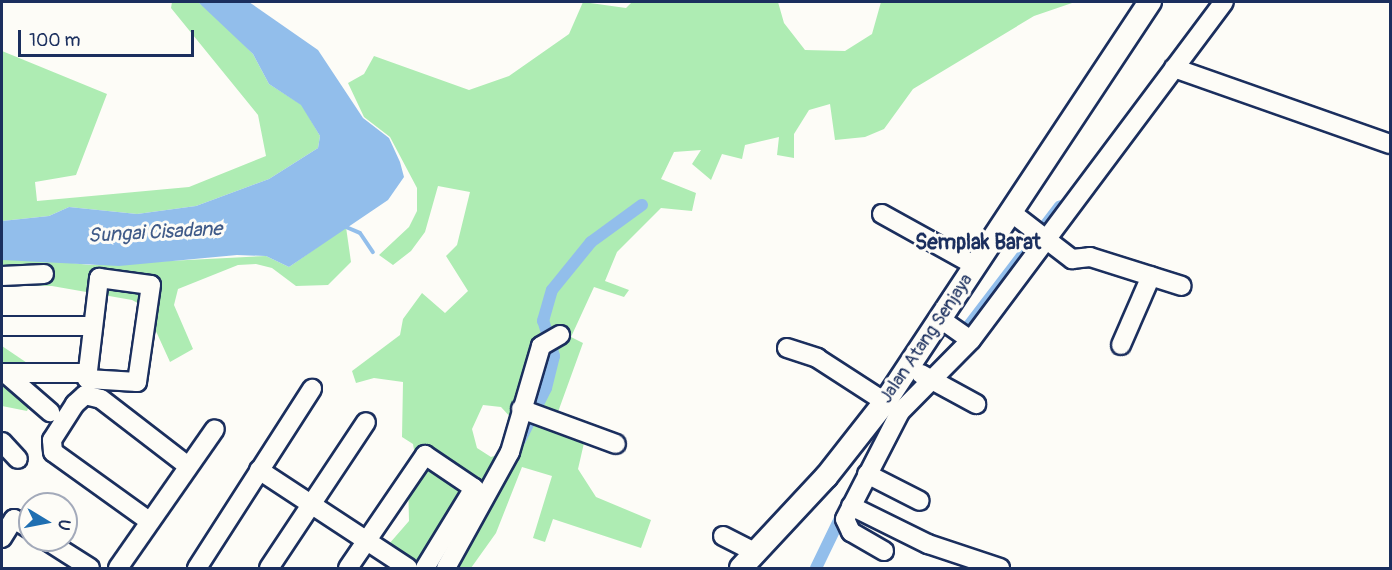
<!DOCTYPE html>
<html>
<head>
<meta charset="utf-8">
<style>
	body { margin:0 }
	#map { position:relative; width:1392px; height:570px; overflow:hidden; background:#fdfcf7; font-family:Pangolin,sans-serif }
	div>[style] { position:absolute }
	.green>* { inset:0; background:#aeecb3 }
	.water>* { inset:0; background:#92beeb }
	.stream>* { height:4px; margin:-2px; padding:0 2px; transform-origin:2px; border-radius:2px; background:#92beeb }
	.canal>* { height:12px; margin:-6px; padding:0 6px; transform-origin:6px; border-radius:6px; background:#92beeb }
	.roads { filter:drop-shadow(2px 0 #1b2f5e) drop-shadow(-2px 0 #1b2f5e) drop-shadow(0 2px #1b2f5e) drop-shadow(0 -2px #1b2f5e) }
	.minor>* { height:18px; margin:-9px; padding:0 9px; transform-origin:9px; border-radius:9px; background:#fdfcf7 }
	.major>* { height:22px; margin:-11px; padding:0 11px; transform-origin:11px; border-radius:11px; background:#fdfcf7 }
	span { translate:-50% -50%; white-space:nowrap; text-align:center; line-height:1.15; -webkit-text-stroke:6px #fdfcf7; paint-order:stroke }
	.street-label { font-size:18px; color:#1b2f5e }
	.water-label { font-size:20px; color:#3f5a88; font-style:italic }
	.quarter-label { font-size:21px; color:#1b2f5e; font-weight:700 }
	.frame { position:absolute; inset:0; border:3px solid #1b2f5e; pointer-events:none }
	.north { position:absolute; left:18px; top:492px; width:60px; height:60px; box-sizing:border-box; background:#fdfcf7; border:2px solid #a3aaba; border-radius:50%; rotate:100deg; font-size:16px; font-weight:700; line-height:24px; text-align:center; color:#1b2f5e }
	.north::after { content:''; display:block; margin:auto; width:21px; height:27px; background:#1f6fb2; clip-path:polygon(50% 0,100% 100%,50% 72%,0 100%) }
	.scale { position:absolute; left:18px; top:30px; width:176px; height:27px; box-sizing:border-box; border:3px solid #1b2f5e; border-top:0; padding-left:8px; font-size:18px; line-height:21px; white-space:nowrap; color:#1b2f5e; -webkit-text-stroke:4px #fdfcf7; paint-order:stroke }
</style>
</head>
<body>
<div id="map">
	<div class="green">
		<div style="clip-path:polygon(172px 2px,198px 2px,223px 23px,253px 54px,269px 84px,302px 105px,320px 136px,318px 148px,269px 179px,196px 206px,137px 214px,69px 207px,49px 216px,2px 221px,2px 51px,107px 94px,76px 175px,35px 182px,37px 201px,189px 187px,266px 156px,258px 115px,171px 8px)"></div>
		<div style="clip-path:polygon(evenodd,583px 2px,626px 8px,632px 2px,778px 2px,784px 23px,805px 50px,845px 51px,872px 34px,881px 2px,1075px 2px,1034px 16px,913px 89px,884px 129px,865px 137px,835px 140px,830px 104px,809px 110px,794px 134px,794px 158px,777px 155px,779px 137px,745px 145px,742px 159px,722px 154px,711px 180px,692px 164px,701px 150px,674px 152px,661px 179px,696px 193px,692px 211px,661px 208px,617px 252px,605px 281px,629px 290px,624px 297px,594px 287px,571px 337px,583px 343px,554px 423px,556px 434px,584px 443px,578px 469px,596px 497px,651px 520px,641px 548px,553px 519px,545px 542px,533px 538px,552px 476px,522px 467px,496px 533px,471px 568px,414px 568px,382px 552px,409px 521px,408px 478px,418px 472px,413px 444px,402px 437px,403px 382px,374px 378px,356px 383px,352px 371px,400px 335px,403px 319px,422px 293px,445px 313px,468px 291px,446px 256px,457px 245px,470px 192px,438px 186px,425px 232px,411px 251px,393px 265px,379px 255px,409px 227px,417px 211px,417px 188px,390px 137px,364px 117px,348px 83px,364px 74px,374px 56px,469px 90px,509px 76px,569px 34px,583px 2px,483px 405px,501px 407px,513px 420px,500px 454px,491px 457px,477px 448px,472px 429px,483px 405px)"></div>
		<div style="clip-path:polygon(346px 227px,351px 262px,328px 285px,296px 286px,272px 268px,256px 264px,238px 265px,178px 289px,174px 305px,193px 349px,170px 362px,145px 307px,132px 300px,52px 286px,2px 285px,2px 260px,18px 257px,90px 265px,266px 256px,289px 267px)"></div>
		<div style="clip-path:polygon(2px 346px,36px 369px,37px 387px,27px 411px,2px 406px)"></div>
	</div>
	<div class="water">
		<div style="clip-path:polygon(198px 2px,249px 2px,318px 50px,363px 118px,389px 138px,400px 162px,404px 177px,388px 200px,289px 267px,266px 256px,237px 255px,119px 266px,2px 260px,2px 221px,49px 216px,69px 207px,137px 214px,196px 206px,269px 179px,318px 148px,320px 136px,301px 105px,269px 84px,253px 54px)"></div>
	</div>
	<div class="stream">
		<div style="left:346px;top:227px;width:15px;rotate:23deg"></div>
		<div style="left:360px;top:233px;width:23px;rotate:56deg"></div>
	</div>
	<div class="canal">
		<div style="left:958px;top:340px;width:168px;rotate:-52.7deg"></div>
		<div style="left:520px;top:440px;width:58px;rotate:-63.4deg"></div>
		<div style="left:546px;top:388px;width:33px;rotate:-76deg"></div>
		<div style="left:554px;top:356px;width:37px;rotate:-107deg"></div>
		<div style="left:543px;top:321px;width:32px;rotate:-74deg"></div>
		<div style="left:552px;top:290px;width:62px;rotate:-50.9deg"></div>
		<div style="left:591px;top:242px;width:63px;rotate:-36deg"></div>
		<div style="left:816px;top:568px;width:64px;rotate:-64.2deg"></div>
	</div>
	<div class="roads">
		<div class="minor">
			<div style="left:1174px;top:68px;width:229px;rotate:19.4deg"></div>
			<div style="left:1012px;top:213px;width:76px;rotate:37.5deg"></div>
			<div style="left:1072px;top:259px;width:18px;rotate:-6deg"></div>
			<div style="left:1090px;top:257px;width:96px;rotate:17.5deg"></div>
			<div style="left:882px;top:214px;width:107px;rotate:29deg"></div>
			<div style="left:2px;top:276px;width:42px;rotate:-2.7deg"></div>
			<div style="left:99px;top:278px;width:52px;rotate:7.7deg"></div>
			<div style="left:151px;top:285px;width:98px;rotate:98.2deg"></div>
			<div style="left:137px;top:382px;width:50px;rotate:-176.6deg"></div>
			<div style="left:87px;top:379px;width:102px;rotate:-83.2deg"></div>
			<div style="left:942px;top:320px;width:35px;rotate:35deg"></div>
			<div style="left:2px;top:326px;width:91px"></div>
			<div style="left:1121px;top:345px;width:75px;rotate:-66.5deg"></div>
			<div style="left:787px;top:348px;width:32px;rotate:18deg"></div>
			<div style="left:817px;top:358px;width:81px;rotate:32.9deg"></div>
			<div style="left:2px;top:373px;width:86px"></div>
			<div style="left:5px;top:373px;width:60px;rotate:40.9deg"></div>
			<div style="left:921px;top:374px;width:63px;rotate:28.6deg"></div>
			<div style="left:521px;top:409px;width:101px;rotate:20.2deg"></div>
			<div style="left:2px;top:442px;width:23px;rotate:47deg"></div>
			<div style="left:259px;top:470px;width:178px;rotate:33.3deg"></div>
			<div style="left:867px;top:474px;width:59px;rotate:27deg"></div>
			<div style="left:851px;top:506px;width:86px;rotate:26.3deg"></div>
			<div style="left:928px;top:544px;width:76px;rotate:18.4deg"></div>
			<div style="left:149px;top:521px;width:118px;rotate:-144.3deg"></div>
			<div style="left:53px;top:452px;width:12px;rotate:-95deg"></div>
			<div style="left:52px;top:440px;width:43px;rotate:-57.4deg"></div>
			<div style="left:75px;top:404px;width:13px;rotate:-42deg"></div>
			<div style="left:85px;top:395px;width:16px;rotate:14deg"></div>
			<div style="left:101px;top:399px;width:110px;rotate:37.6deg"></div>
			<div style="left:723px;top:536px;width:38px;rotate:27deg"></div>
			<div style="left:2px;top:538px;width:22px;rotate:-58deg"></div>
			<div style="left:14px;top:519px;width:19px;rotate:32deg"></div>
			<div style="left:46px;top:540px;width:52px;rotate:32.5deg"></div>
			<div style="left:884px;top:551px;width:38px;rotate:-150deg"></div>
			<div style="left:851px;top:532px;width:14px;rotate:-115deg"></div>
			<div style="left:845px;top:519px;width:120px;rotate:-62.8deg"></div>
			<div style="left:900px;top:412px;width:101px;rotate:-45.4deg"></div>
			<div style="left:971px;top:340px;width:422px;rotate:-53.2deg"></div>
			<div style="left:118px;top:568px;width:169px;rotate:-55.1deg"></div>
			<div style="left:197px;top:568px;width:213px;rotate:-57.3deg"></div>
			<div style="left:269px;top:568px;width:175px;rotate:-56.4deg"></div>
			<div style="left:348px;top:568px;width:137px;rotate:-55.7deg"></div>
			<div style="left:425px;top:455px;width:59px;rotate:34deg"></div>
			<div style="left:474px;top:488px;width:94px;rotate:121.5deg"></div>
			<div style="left:446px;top:568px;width:132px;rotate:-61.1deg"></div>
			<div style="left:510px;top:452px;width:110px;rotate:-73.7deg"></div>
			<div style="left:541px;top:346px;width:22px;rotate:-30deg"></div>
		</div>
		<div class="major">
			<div style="left:741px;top:568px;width:125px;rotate:-47deg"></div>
			<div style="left:826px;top:477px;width:95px;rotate:-51.8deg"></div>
			<div style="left:885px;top:402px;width:480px;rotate:-56.5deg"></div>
		</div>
	</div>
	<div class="street-label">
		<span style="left:927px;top:339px;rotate:-56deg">Jalan Atang Senjaya</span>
	</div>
	<div class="water-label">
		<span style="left:155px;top:232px;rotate:-3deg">Sungai Cisadane</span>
	</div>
	<div class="quarter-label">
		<span style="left:978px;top:243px">Semplak Barat</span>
	</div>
	<div class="frame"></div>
	<div class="north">U</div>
	<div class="scale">100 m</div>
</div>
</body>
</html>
